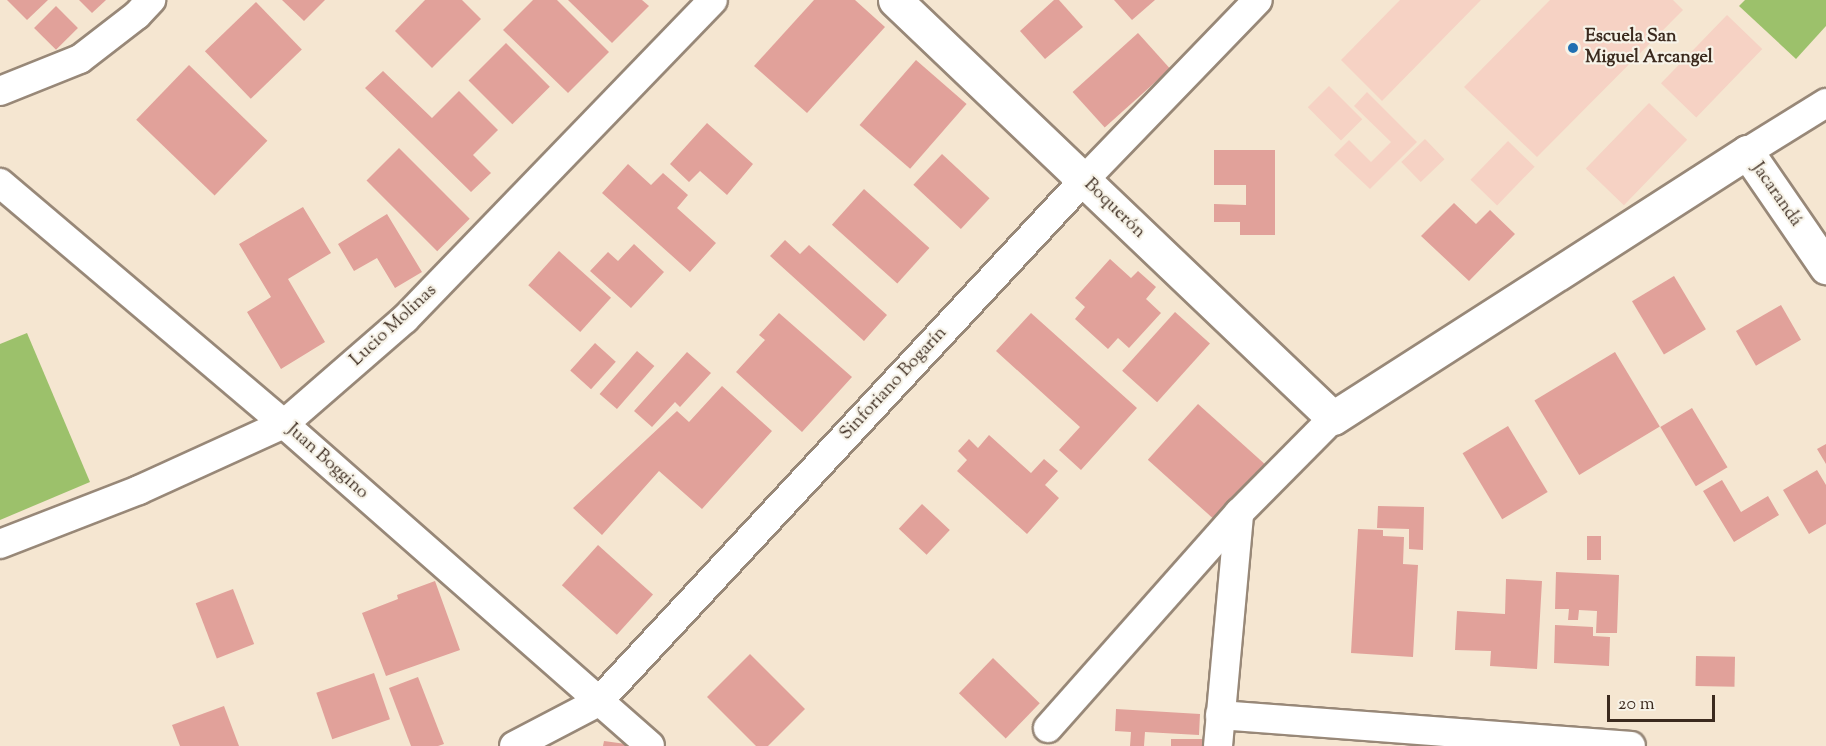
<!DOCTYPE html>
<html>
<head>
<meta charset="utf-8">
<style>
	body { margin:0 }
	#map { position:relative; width:1826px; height:746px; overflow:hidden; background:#f5e6d1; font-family:"Sorts Mill Goudy",serif }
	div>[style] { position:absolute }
	.built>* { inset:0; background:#f6d2c4; transform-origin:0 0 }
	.green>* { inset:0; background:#9cc16b }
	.building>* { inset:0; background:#e1a19a; transform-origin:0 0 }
	.roads { filter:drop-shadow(2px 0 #988878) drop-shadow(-2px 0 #988878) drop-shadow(0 2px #988878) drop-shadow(0 -2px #988878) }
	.street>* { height:28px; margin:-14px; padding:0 14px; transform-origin:14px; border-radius:14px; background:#fff }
	.secondary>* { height:33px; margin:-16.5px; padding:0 16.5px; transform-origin:16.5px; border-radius:16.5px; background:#fff }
	.dots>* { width:16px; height:16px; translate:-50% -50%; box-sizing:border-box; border:3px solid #f7f3e8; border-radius:50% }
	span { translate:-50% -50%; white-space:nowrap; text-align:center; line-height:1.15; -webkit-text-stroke:4.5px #f7f3e8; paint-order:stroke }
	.poi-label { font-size:18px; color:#3b2a1e; font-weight:700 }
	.left { translate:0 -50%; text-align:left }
	.street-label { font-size:18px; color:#3b2a1e }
	.scale { position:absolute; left:1607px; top:695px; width:108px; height:27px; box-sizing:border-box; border:3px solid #3b2a1e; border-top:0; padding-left:8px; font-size:18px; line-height:21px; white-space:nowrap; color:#3b2a1e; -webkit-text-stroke:4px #f7f3e8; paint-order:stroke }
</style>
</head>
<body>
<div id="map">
	<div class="built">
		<div style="clip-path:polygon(1400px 0,1481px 0,1382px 101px,1341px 60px)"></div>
		<div style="clip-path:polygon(1550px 0,1673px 0,1683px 10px,1537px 157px,1464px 87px)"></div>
		<div style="left:1727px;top:15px;width:49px;height:95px;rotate:44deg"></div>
		<div style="left:1329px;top:86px;width:47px;height:30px;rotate:45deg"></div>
		<div style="clip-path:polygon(1367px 92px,1417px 142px,1370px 189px,1334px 155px,1349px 140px,1371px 162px,1391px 142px,1354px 106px)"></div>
		<div style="left:1649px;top:103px;width:53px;height:91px;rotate:44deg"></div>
		<div style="left:1425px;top:139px;width:28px;height:33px;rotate:46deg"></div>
		<div style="left:1508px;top:141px;width:37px;height:54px;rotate:44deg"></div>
	</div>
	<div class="green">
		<div style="clip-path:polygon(1745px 0,1826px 0,1826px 26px,1796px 59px,1739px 6px)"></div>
		<div style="clip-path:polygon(27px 333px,90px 482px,0 520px,0 344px)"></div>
	</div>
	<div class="building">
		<div style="clip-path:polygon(7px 0,48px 0,27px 20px)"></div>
		<div style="clip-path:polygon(79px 0,106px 0,92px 13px)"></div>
		<div style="clip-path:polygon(282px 0,325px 0,304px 21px)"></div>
		<div style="clip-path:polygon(425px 0,462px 0,481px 19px,432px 68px,395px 31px)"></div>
		<div style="clip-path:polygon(533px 0,557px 0,609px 52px,568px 93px,503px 30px)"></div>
		<div style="clip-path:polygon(568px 0,642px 0,649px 6px,612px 43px)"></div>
		<div style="clip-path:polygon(814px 0,855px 0,885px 27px,807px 113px,754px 66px)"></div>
		<div style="clip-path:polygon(1054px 0,1059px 0,1083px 27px,1045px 59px,1020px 31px)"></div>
		<div style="clip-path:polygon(1114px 0,1155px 0,1132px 20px)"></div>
		<div style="left:256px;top:2px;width:66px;height:71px;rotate:46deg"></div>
		<div style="left:56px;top:6px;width:31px;height:31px;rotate:45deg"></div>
		<div style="left:1138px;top:33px;width:48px;height:88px;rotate:48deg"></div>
		<div style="left:506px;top:43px;width:62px;height:53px;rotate:45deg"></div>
		<div style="left:916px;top:60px;width:67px;height:86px;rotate:41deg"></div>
		<div style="left:189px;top:65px;width:109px;height:76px;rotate:44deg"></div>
		<div style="clip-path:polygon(383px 71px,432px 118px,459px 91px,498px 130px,473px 155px,491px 173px,471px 192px,365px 88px)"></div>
		<div style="clip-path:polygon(707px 123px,753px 164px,727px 195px,700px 171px,689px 182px,670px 164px)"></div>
		<div style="left:399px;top:148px;width:100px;height:46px;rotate:45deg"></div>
		<div style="clip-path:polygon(1214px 150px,1275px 150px,1275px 235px,1240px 235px,1240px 222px,1214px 222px,1214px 204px,1246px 205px,1246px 185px,1214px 185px)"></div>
		<div style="left:942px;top:154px;width:65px;height:42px;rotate:43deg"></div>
		<div style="clip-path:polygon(628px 164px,651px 185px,663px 173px,688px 195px,677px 208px,716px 243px,690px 272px,602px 193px)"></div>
		<div style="left:864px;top:189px;width:88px;height:48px;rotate:42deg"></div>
		<div style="clip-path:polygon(1454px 203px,1476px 224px,1490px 210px,1515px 234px,1469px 281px,1421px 236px)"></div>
		<div style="clip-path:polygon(303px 207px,331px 253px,288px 279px,325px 342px,281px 369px,247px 312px,271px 297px,239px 244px)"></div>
		<div style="clip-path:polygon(387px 214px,422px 272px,395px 288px,377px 258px,354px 271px,338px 244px)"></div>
		<div style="clip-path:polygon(785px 240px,800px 254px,809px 245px,887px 315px,864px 341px,770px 256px)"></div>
		<div style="clip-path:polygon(634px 244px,664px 272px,631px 308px,590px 271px,608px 252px,618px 261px)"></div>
		<div style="left:559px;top:251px;width:70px;height:46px;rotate:42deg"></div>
		<div style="clip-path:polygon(1110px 259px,1131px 278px,1138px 271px,1156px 287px,1146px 299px,1161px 313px,1129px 348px,1118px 338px,1108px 349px,1075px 319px,1085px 307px,1075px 298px)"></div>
		<div style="left:1674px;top:276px;width:62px;height:49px;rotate:59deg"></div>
		<div style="left:1781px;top:305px;width:40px;height:52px;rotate:60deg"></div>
		<div style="left:1175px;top:312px;width:47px;height:79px;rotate:42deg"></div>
		<div style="clip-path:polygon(779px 313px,852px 377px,802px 432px,736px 372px,765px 340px,759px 335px)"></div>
		<div style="clip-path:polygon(1031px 313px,1137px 408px,1081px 470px,1059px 450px,1080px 427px,996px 351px)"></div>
		<div style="left:595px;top:343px;width:28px;height:37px;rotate:42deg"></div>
		<div style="left:637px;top:351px;width:23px;height:57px;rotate:41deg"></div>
		<div style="clip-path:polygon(687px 352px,711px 373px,680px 407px,675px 402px,652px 427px,634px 411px)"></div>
		<div style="left:1615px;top:352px;width:87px;height:94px;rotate:59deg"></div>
		<div style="clip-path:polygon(722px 386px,772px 431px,702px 509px,659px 471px,602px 535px,573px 508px,677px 411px,689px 422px)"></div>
		<div style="left:1198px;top:404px;width:95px;height:75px;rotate:42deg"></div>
		<div style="left:1692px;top:408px;width:69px;height:37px;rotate:59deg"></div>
		<div style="left:1508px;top:426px;width:77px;height:53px;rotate:59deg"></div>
		<div style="clip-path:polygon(989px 435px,1031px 473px,1044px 459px,1058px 471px,1045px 485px,1059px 498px,1027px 534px,957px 471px,967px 460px,958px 451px,969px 439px,978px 448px)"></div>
		<div style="clip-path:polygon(1826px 444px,1826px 464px,1817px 449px)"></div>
		<div style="clip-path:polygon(1817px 470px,1826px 485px,1826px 524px,1809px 534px,1783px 490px)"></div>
		<div style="clip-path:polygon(1722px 480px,1741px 512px,1768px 496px,1779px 515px,1734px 542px,1703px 491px)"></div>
		<div style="left:922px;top:504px;width:38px;height:34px;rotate:43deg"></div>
		<div style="clip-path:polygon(1378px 506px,1424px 507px,1423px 550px,1409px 549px,1409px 529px,1377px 528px)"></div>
		<div style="clip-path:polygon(1358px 529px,1383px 530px,1383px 536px,1404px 537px,1403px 564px,1418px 565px,1413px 657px,1351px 653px)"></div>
		<div style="left:1587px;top:536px;width:14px;height:24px"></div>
		<div style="left:598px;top:545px;width:74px;height:54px;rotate:42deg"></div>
		<div style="clip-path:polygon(1556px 572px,1619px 575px,1617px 633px,1596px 633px,1597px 611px,1579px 610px,1578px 620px,1568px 620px,1569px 609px,1555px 609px)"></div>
		<div style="clip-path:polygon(1506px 579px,1542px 581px,1537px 669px,1490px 666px,1491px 651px,1455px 650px,1457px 611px,1505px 614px)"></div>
		<div style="clip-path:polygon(435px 581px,460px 650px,386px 676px,362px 613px,398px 599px,397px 595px)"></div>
		<div style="left:233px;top:589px;width:59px;height:40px;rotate:69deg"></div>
		<div style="clip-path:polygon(1555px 625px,1593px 627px,1593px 636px,1610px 637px,1609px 666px,1554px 663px)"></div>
		<div style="clip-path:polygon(750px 654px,805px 709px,768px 746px,756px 746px,707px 697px)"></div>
		<div style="left:1696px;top:656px;width:39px;height:30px;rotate:1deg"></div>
		<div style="left:993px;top:658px;width:65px;height:49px;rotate:44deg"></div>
		<div style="left:374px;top:673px;width:49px;height:61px;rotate:71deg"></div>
		<div style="clip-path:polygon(418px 677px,444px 744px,438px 746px,411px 746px,389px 688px)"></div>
		<div style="clip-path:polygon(224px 706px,239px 746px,180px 746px,172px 725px)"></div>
		<div style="clip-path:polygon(1116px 709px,1200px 714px,1199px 735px,1145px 732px,1144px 746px,1130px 746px,1131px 732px,1115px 731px)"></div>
		<div style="left:1171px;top:739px;width:31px;height:7px"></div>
		<div style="clip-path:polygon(604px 741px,633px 745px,633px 746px,603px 746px)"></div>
	</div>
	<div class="roads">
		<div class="street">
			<div style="left:0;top:91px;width:86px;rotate:-21.8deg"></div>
			<div style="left:80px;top:59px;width:72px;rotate:-37.7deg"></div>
			<div style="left:137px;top:15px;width:21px;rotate:-47deg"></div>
			<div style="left:1747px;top:152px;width:93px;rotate:-31.8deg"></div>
			<div style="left:0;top:183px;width:372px;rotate:40.3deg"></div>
			<div style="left:284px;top:424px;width:487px;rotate:41.3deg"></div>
			<div style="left:0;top:544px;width:149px;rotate:-21.2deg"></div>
			<div style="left:139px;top:490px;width:159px;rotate:-24.5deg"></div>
			<div style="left:284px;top:424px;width:160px;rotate:-41deg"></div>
			<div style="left:405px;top:319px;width:443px;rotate:-46deg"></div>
			<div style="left:1220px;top:715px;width:412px;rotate:4.3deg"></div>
			<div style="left:1048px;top:728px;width:288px;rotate:-48.4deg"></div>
			<div style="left:1239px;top:513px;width:134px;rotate:-45.3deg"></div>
			<div style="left:514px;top:746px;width:95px;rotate:-27.6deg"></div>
			<div style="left:598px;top:702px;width:713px;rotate:-47.05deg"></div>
			<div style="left:1084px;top:180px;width:250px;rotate:-46deg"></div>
			<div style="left:1218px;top:746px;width:234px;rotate:-84.8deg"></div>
		</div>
		<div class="secondary">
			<div style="left:895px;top:0;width:605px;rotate:43.66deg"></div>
			<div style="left:1333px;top:418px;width:492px;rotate:-32.7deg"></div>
			<div style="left:1747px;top:152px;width:140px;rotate:55.5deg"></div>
		</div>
	</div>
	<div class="dots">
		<div style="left:1573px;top:48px;background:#1f6fb2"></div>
	</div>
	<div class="poi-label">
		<span class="left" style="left:1585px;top:48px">Escuela San<br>Miguel Arcangel</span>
	</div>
	<div class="street-label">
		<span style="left:1776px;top:195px;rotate:55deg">Jacarandá</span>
		<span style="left:1114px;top:209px;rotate:44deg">Boquerón</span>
		<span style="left:394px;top:326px;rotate:-43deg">Lucio Molinas</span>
		<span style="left:894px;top:384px;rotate:-47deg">Sinforiano Bogarín</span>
		<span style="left:327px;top:462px;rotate:42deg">Juan Boggino</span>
	</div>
	<div class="scale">20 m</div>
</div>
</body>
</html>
